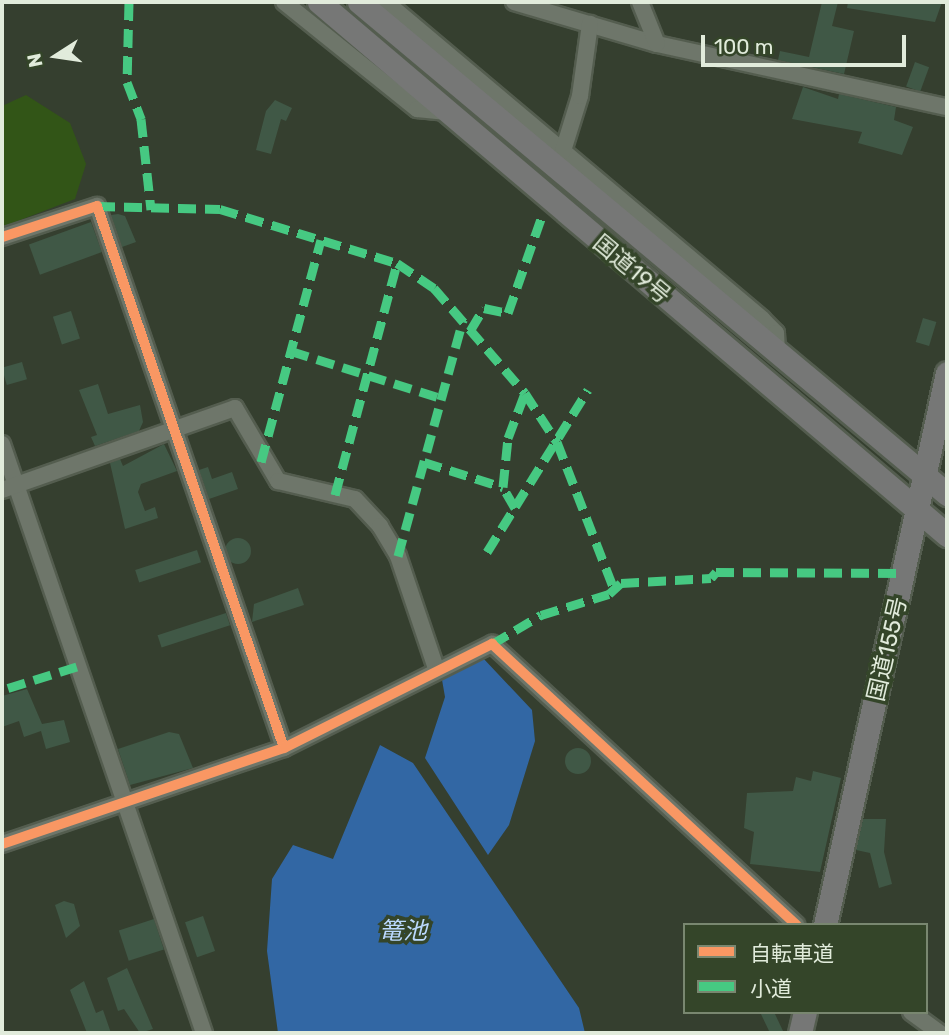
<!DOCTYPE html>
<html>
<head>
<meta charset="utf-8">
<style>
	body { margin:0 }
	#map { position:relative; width:949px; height:1035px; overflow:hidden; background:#353f2f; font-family:Rubik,"Noto Sans JP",sans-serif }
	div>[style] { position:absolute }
	.green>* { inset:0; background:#325517 }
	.water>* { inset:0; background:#3267a4 }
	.building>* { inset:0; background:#405846; transform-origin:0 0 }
	.round { border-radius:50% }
	.roads { filter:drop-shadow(2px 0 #545d4f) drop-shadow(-2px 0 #545d4f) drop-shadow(0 2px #545d4f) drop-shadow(0 -2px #545d4f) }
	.minor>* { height:16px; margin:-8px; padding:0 8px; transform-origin:8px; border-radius:8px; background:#6e766a }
	.highway>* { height:23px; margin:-11.5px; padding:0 11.5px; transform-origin:11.5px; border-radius:11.5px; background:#767776 }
	.quiet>* { height:9px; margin-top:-4.5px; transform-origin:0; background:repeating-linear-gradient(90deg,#46c982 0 18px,transparent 0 27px) }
	.cycleway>* { height:10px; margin:-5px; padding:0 5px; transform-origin:5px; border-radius:5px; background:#f99763 }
	span { translate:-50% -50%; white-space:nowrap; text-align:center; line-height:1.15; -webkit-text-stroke:7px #344529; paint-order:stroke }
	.street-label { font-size:23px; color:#e1ebdb }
	.water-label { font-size:24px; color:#bbd9fe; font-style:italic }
	.frame { position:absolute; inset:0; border:4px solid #e1ebdb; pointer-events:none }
	.legend { position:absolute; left:683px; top:923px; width:245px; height:91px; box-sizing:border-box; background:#344529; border:2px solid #798770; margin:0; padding:9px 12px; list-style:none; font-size:21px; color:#e1ebdb }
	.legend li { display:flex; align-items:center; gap:14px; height:35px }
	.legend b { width:35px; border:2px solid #798770 }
	.north { position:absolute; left:21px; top:21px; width:70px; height:70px; -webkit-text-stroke:5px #344529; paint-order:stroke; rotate:258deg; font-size:19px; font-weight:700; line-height:28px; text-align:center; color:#e1ebdb }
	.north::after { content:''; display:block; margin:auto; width:24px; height:32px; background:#e1ebdb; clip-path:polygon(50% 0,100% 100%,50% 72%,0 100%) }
	.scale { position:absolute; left:701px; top:35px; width:205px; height:32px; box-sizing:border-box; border:4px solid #e1ebdb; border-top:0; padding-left:9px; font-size:21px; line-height:24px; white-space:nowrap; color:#e1ebdb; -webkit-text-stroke:5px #344529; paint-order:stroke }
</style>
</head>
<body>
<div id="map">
	<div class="green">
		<div style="clip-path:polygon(26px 95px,70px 123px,86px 164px,75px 199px,2px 227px,2px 106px)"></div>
	</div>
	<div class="water">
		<div style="clip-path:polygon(482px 657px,532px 710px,535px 741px,509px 825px,488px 855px,425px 758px,445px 697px,441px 674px)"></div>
		<div style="clip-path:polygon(380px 745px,413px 763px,579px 1008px,585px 1033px,278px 1033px,267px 951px,272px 879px,293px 845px,333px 859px)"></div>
	</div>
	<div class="building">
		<div style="clip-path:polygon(822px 2px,838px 2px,832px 26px,854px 31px,844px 74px,778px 60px,780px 51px,809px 57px)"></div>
		<div style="clip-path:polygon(848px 2px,942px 2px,935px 22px,847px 8px)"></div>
		<div style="left:915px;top:62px;width:15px;height:26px;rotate:20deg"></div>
		<div style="clip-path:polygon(803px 87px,838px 99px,839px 94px,896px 107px,894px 120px,913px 127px,902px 155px,858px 143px,862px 132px,792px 119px)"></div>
		<div style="clip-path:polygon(275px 100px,292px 108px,286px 121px,281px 119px,271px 154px,256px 150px,266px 111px)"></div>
		<div style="clip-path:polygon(118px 214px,125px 216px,136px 242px,122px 247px,111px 215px)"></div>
		<div style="left:91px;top:222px;width:32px;height:66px;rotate:70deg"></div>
		<div style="left:71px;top:311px;width:29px;height:19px;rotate:72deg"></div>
		<div style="left:923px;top:318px;width:14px;height:25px;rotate:17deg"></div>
		<div style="left:22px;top:362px;width:18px;height:21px;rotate:74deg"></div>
		<div style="clip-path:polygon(98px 384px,108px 414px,140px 405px,143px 422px,139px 431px,95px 446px,91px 437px,97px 435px,79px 390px)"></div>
		<div style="clip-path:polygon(164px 444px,177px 471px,141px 484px,138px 492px,145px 511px,155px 507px,158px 518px,125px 529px,110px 463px,120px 459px,123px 466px)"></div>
		<div style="clip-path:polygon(208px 467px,212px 479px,232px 472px,238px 489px,209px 499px,199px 470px)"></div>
		<div class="round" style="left:225px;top:538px;width:26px;height:26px"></div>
		<div style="left:197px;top:550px;width:13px;height:65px;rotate:72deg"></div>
		<div style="clip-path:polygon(298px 588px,304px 605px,252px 622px,254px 604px)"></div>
		<div style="left:226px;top:613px;width:13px;height:72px;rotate:72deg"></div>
		<div style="clip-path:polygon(27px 689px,42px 724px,64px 720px,70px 742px,46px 749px,41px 731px,24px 737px,19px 721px,2px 727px,2px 696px)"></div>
		<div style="clip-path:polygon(169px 732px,179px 734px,193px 768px,130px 785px,118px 749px)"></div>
		<div class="round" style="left:565px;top:748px;width:26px;height:26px"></div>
		<div style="clip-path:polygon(813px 771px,841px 778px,820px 872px,750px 864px,754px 832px,744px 828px,747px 793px,793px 791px,796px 777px,811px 781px)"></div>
		<div style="clip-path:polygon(863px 819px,886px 819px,884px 852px,892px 884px,879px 888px,870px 853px,856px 850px)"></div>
		<div style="clip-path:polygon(64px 901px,74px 904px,80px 926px,66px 938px,55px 905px)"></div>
		<div style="left:203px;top:916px;width:37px;height:19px;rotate:71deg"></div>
		<div style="left:154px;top:919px;width:32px;height:37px;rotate:72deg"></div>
		<div style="clip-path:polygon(127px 968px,153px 1029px,140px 1033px,124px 1009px,118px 1011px,107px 978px)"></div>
		<div style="clip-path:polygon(84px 981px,96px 1013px,103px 1010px,111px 1033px,87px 1033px,70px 990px)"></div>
		<div style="clip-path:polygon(760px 1012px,774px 1012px,784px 1033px,770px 1033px)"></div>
	</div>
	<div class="roads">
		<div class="minor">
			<div style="left:284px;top:2px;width:171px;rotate:38.8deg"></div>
			<div style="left:417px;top:109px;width:30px;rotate:6deg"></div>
			<div style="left:386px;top:2px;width:492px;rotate:40.1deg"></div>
			<div style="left:762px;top:319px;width:20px;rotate:45deg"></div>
			<div style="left:776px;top:333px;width:18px;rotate:87deg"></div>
			<div style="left:514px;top:2px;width:149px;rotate:16.4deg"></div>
			<div style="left:657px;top:44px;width:297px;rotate:12.3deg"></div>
			<div style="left:640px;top:2px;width:45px;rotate:68deg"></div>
			<div style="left:563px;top:151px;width:58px;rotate:-72.8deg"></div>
			<div style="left:580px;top:96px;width:73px;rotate:-82.1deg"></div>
			<div style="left:2px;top:237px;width:100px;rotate:-18.1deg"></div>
			<div style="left:97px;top:206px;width:573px;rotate:70.96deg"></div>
			<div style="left:2px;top:444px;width:623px;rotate:71.07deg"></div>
			<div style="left:2px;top:490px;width:247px;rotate:-19.4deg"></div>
			<div style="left:235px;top:408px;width:85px;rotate:59.5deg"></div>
			<div style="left:278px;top:481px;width:79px;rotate:13.2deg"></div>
			<div style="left:355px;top:499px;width:37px;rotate:47deg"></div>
			<div style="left:380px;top:526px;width:35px;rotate:59deg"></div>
			<div style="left:398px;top:556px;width:121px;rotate:71.3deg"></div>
			<div style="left:2px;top:844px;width:298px;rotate:-18.8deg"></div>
			<div style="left:284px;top:748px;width:233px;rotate:-26.6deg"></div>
			<div style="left:492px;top:644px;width:414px;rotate:42.7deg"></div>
			<div style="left:911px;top:1012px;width:36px;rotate:36deg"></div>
		</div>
		<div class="highway">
			<div style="left:319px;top:2px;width:824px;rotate:40.32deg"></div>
			<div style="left:359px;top:2px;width:767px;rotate:39.92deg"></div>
			<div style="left:825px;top:925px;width:565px;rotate:-77.54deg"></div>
			<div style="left:800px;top:1033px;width:22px;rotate:-77deg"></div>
		</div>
	</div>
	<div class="quiet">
		<div style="left:129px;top:2px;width:80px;rotate:91.4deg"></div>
		<div style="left:127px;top:82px;width:40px;rotate:69deg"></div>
		<div style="left:141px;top:119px;width:91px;rotate:83.7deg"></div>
		<div style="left:97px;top:206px;width:123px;rotate:1.4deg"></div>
		<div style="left:220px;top:209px;width:185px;rotate:17deg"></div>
		<div style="left:397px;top:263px;width:45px;rotate:34deg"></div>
		<div style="left:434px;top:288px;width:139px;rotate:49.1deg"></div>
		<div style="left:525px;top:393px;width:59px;rotate:56.9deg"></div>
		<div style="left:557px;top:442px;width:158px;rotate:68.8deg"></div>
		<div style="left:470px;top:331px;width:27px;rotate:-59deg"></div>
		<div style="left:484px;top:308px;width:25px;rotate:12deg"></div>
		<div style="left:508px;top:313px;width:103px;rotate:-70.7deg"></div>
		<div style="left:291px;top:351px;width:157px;rotate:17.4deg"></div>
		<div style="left:261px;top:462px;width:230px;rotate:-74.9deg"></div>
		<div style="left:424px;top:462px;width:83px;rotate:17.6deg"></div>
		<div style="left:335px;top:495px;width:240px;rotate:-75deg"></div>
		<div style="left:515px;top:508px;width:24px;rotate:-120deg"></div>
		<div style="left:503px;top:487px;width:49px;rotate:-84.2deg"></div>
		<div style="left:508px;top:438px;width:48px;rotate:-69.3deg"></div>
		<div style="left:487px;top:552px;width:191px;rotate:-58.1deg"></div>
		<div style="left:398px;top:556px;width:245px;rotate:-74.6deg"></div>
		<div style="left:492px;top:644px;width:57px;rotate:-30.6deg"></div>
		<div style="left:541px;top:615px;width:71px;rotate:-17.2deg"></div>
		<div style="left:609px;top:594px;width:16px;rotate:-43deg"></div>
		<div style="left:621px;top:583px;width:90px;rotate:-3.2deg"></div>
		<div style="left:711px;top:578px;width:8px;rotate:-50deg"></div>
		<div style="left:716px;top:572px;width:189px;rotate:0.3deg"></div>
		<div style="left:8px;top:688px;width:73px;rotate:-17.4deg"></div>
	</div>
	<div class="cycleway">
		<div style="left:2px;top:237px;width:100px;rotate:-18.1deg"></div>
		<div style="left:97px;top:206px;width:573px;rotate:70.96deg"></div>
		<div style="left:2px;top:844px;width:298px;rotate:-18.8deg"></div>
		<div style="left:284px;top:748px;width:233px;rotate:-26.6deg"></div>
		<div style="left:492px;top:644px;width:414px;rotate:42.7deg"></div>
	</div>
	<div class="street-label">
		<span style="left:632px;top:269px;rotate:40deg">国道19号</span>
		<span style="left:887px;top:649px;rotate:-77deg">国道155号</span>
	</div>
	<div class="water-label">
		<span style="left:403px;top:932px">篭池</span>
	</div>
	<div class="frame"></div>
	<ul class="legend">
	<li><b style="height:9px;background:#f99763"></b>自転車道</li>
	<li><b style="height:9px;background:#46c982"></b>小道</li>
	</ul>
	<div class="north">N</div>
	<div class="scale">100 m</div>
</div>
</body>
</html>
